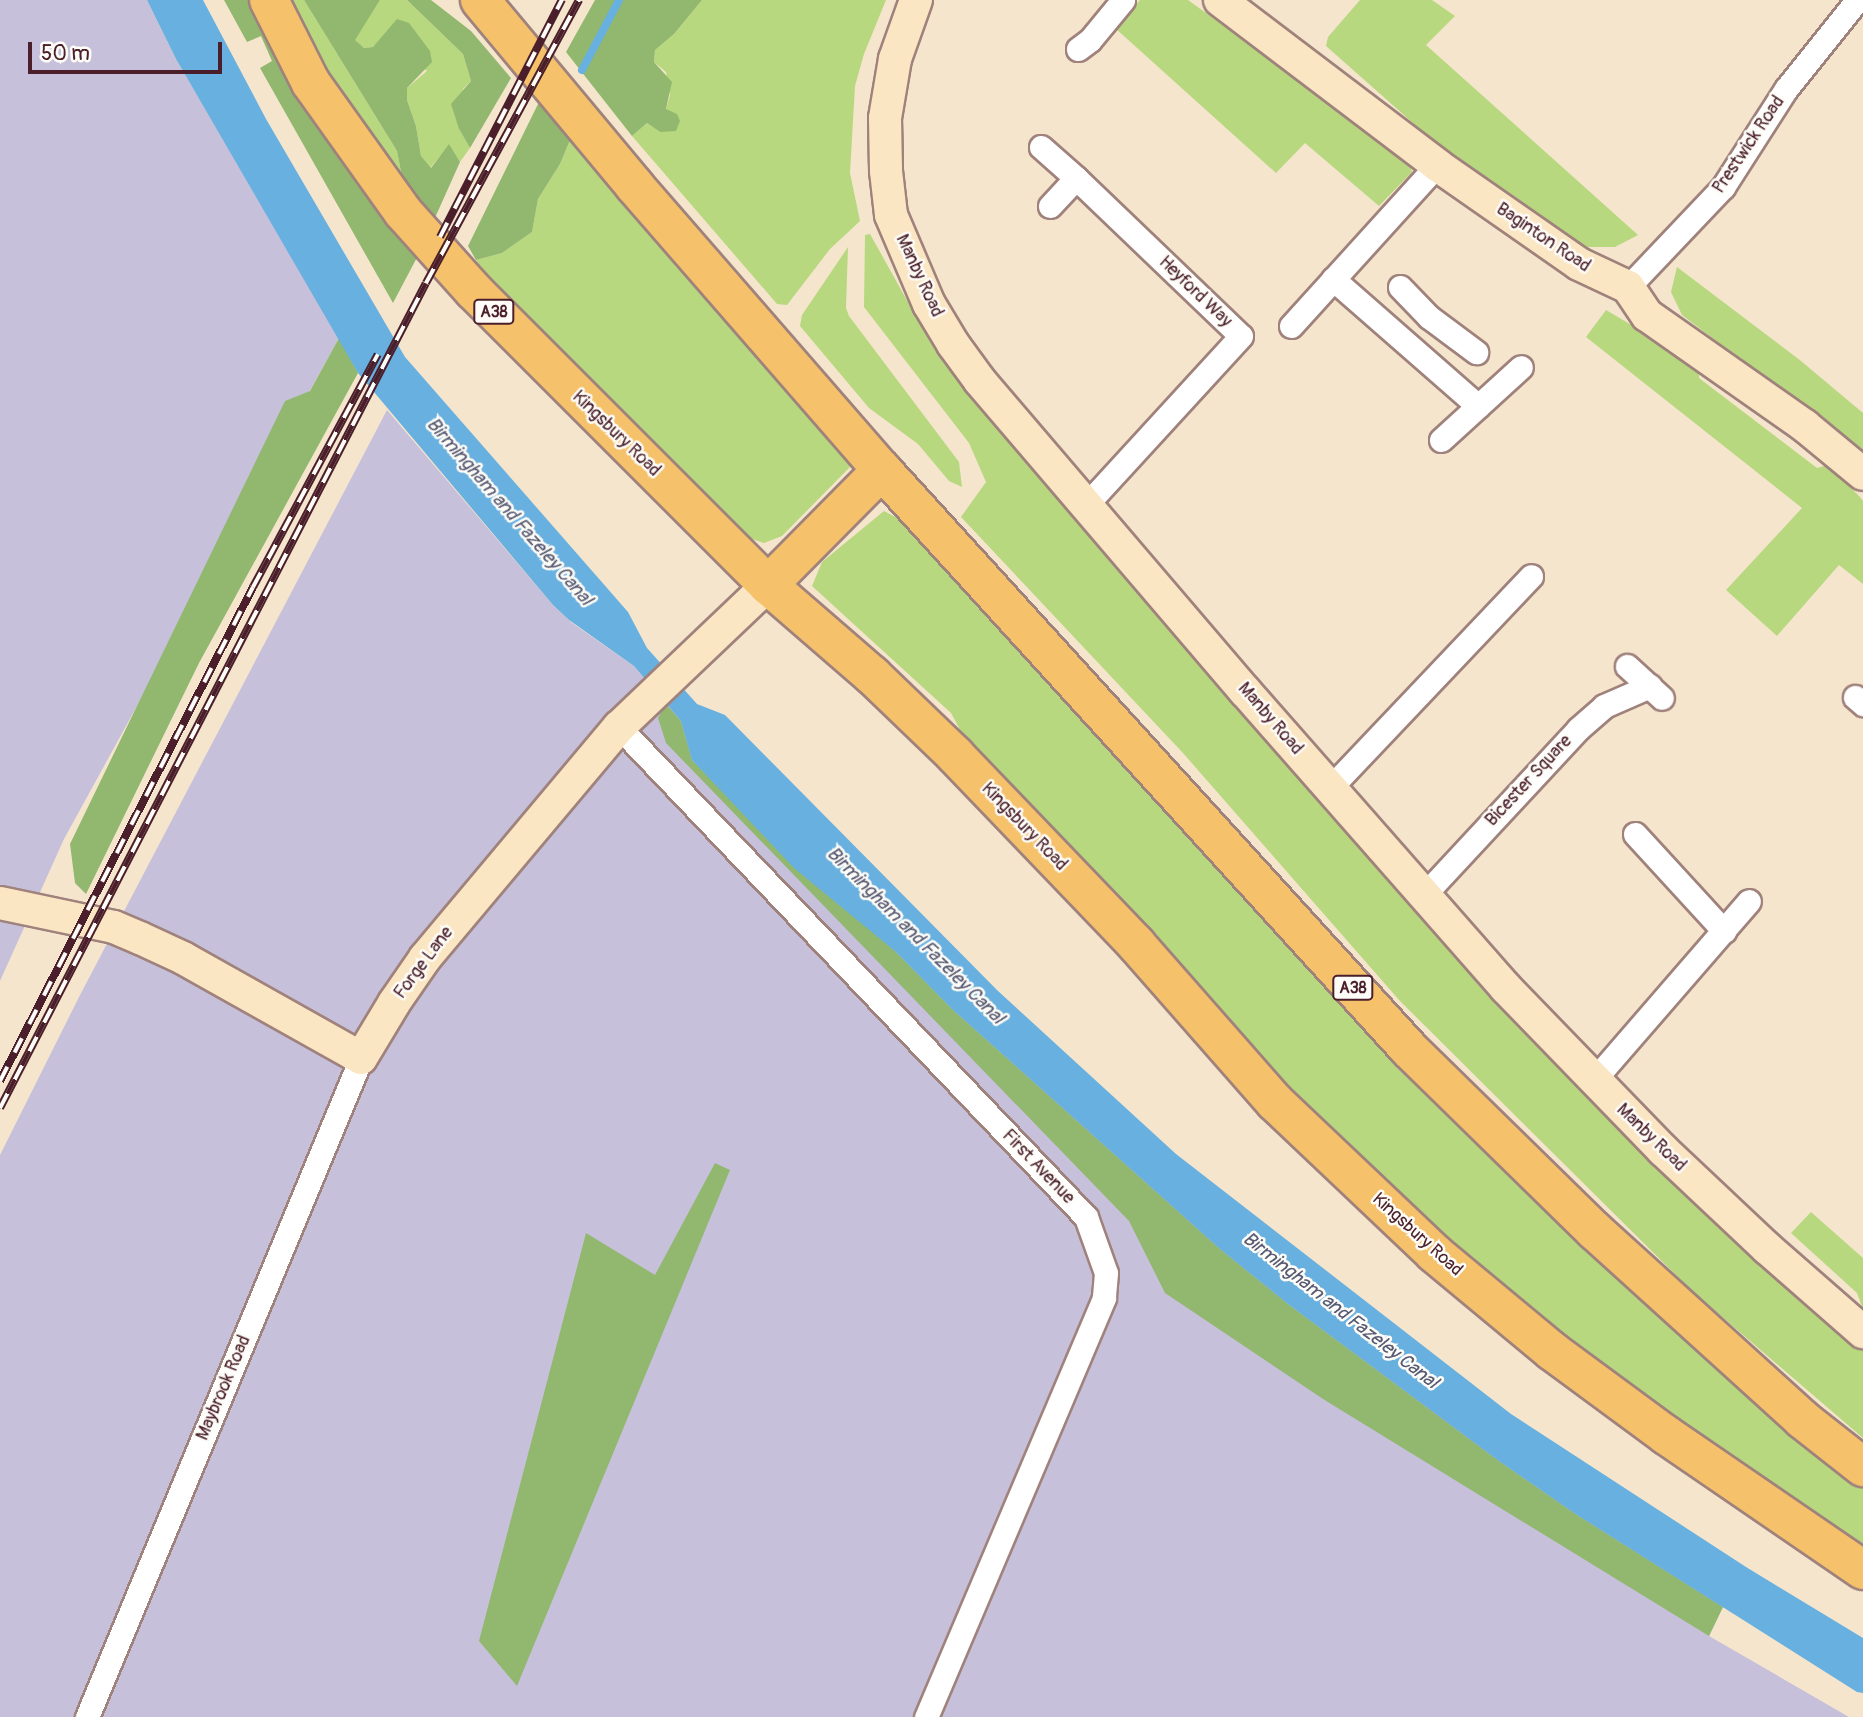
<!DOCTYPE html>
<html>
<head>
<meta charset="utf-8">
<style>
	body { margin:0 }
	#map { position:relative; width:1863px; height:1717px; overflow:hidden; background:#f5e5cd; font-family:Pangolin,sans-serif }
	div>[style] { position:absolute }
	.industrial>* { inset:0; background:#c6c0da }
	.green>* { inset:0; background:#b7d87f }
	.forest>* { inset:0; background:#91b86e }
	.water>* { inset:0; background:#68b0df }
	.stream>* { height:8px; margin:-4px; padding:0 4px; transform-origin:4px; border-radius:4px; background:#68b0df }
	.roads { filter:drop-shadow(2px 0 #a0827c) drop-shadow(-2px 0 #a0827c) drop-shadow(0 2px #a0827c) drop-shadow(0 -2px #a0827c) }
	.street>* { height:23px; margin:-11.5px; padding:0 11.5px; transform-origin:11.5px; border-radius:11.5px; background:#fff }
	.secondary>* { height:32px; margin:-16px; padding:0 16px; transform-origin:16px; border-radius:16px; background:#fbe6c4 }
	.highway>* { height:38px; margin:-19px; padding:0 19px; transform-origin:19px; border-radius:19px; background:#f6c16b }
	.rail>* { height:8px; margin-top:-4px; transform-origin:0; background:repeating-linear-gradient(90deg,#fdfcf7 0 16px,#4a1f2b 0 32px); box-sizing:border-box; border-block:2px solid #4a1f2b }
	span { translate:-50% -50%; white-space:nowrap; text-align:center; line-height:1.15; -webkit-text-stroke:5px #fdfcf7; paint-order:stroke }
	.shield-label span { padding:2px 5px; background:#fdfcf7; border:2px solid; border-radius:5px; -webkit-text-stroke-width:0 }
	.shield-label { font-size:16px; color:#4a1f2b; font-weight:700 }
	.street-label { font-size:18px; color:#4a1f2b }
	.water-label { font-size:19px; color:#565973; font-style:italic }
	.scale { position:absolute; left:28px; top:42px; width:194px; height:32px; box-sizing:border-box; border:4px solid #4a1f2b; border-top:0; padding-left:9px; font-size:21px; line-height:24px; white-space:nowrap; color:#4a1f2b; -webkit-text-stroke:5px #fdfcf7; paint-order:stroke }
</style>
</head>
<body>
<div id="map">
	<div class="industrial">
		<div style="clip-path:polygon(0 0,147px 0,176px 59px,339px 338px,64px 839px,0 981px)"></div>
		<div style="clip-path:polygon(387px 410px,553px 605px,572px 623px,634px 666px,681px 721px,1288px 1304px,1723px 1607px,1709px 1636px,1849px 1717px,0 1717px,0 1155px,79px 997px)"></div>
	</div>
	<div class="green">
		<div style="clip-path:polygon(287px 0,304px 0,397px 151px,402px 177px,333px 79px)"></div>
		<div style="clip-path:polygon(380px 0,407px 0,463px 54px,471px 81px,463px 89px,459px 129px,470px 148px,460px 162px,449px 145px,430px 168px,421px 156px,416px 126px,407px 100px,407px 88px,427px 71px,381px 39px,373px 47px,364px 48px,354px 40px)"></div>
		<div style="clip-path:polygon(702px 0,886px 0,864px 54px,855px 86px,850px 173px,860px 221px,830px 249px,787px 305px,777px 304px,632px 136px,647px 123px,660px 132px,670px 95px,666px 72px,654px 62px,655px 50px,674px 34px)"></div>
		<div style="clip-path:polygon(1140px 0,1188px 0,1409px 160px,1412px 172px,1379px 206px,1305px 143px,1276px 173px,1115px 28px)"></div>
		<div style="clip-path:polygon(1360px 0,1432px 0,1455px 16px,1426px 45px,1638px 235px,1615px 247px,1583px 247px,1439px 146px,1326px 46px,1328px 37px)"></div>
		<div style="clip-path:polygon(573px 133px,850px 455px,850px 467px,782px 536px,764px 543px,749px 538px,487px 281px,476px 260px,502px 253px,532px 232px,538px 199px,560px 164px)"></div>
		<div style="clip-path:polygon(870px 234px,919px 322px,934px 333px,1215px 671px,1863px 1340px,1863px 1438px,1692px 1291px,1400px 1001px,1183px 753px,961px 517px,986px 482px,969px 443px,864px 307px,865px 235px)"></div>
		<div style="clip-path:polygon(848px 247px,846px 308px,849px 316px,959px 462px,962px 487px,949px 481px,918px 444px,869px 408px,800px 326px,802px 315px)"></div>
		<div style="clip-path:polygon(1677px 267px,1801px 361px,1863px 413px,1863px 453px,1682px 315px,1671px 292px)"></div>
		<div style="clip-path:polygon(1606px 310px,1699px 365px,1699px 378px,1817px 468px,1828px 465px,1860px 497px,1863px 501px,1863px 584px,1839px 565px,1777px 636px,1726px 590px,1802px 508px,1586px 337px)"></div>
		<div style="clip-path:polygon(884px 511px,901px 520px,1282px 938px,1566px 1230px,1863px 1478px,1863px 1549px,1615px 1379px,1417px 1211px,1265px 1067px,971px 750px,951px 713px,812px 586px,822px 562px)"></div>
		<div style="clip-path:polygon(1811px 1212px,1863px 1258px,1863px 1309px,1857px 1293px,1791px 1233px)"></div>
	</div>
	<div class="forest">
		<div style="clip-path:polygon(224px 0,253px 0,422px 248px,393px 303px,260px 68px,272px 61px,261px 36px,247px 42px)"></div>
		<div style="clip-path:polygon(304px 0,380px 0,355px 40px,364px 48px,373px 47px,397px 19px,409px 23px,430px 51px,432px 62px,407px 88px,407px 100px,416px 126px,421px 156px,431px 168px,449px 144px,460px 162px,434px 220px,402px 177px,397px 151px)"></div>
		<div style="clip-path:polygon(407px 0,431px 0,471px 31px,511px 78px,470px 148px,459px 129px,451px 104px,471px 81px,463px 54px)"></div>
		<div style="clip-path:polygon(595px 0,702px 0,674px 34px,655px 50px,654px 62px,672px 82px,666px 109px,677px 114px,680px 121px,676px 131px,660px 132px,647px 123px,632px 136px,566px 52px)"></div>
		<div style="clip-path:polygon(540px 100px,573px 133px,560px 164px,538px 199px,532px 232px,502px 253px,476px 260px,468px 246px)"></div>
		<div style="clip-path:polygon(339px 338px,358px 373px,199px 663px,86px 894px,75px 883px,70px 844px,285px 401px,310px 391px)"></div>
		<div style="clip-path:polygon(666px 704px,681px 721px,692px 760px,754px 823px,896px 952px,952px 1009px,1220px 1249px,1288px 1304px,1499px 1461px,1574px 1513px,1723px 1607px,1709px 1636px,1323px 1399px,1165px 1293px,1129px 1221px,666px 743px,658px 718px)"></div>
		<div style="clip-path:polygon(715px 1163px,730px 1170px,517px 1686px,479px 1641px,586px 1233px,655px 1275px)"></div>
	</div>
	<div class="water">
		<div style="clip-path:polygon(147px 0,203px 0,266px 119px,405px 357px,628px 612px,647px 648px,697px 704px,725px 715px,998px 991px,1176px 1154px,1511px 1414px,1746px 1567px,1863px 1638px,1863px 1693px,1857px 1692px,1574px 1513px,1499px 1461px,1288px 1304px,1220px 1249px,952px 1009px,896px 952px,794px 868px,692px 760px,681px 721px,634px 666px,569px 620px,553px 605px,358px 373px,176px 59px)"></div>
	</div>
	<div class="stream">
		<div style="left:582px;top:70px;width:79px;rotate:-62.1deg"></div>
	</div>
	<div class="roads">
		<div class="street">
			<div style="left:1078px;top:49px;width:15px;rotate:-37deg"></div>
			<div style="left:1090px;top:40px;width:52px;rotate:-50.5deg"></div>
			<div style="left:1041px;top:147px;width:47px;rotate:41.5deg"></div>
			<div style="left:1076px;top:178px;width:228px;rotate:43.8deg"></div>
			<div style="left:1241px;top:336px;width:228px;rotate:132.5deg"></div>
			<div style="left:1050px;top:206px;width:38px;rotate:-47deg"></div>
			<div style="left:1333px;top:279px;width:193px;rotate:41.2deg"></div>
			<div style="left:1400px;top:287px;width:42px;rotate:46deg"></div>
			<div style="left:1429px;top:317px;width:59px;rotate:36.7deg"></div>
			<div style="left:1628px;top:287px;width:138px;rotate:-46.5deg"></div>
			<div style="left:1723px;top:187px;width:117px;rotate:-57.3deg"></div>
			<div style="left:1786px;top:89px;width:110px;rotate:-51.3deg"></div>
			<div style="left:1291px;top:326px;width:217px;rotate:-47.8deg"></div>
			<div style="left:1441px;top:440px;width:108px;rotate:-42.4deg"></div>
			<div style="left:1627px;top:666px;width:47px;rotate:42.4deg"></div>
			<div style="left:1855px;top:697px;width:11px;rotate:41deg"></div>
			<div style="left:619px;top:727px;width:677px;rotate:46.38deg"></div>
			<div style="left:1086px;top:1217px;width:59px;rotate:70.3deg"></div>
			<div style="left:1106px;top:1273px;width:25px;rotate:95deg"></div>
			<div style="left:1104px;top:1298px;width:455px;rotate:113deg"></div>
			<div style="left:1330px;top:788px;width:292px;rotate:-46.5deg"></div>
			<div style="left:1635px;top:834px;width:132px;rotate:47.5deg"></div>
			<div style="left:1423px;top:896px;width:228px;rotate:-47.1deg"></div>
			<div style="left:1578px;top:729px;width:35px;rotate:-41deg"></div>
			<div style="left:1604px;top:706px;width:50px;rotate:-23.5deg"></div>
			<div style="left:1593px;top:1081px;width:238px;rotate:-49.1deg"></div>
			<div style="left:87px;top:1717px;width:714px;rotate:-67.42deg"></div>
		</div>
		<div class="secondary">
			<div style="left:916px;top:0;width:63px;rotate:109.6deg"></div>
			<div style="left:895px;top:59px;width:60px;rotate:99.6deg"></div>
			<div style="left:885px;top:118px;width:53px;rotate:88.9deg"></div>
			<div style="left:886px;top:171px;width:44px;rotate:83.5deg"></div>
			<div style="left:891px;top:215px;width:97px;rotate:66.9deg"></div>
			<div style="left:929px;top:304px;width:47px;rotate:59deg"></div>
			<div style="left:953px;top:344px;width:46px;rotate:53.9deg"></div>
			<div style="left:980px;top:381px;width:408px;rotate:49.5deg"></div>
			<div style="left:1245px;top:691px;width:395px;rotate:48.7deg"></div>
			<div style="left:1506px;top:988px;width:226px;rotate:45.9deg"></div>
			<div style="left:1663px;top:1150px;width:143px;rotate:43.3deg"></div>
			<div style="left:1767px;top:1248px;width:128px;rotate:41.2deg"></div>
			<div style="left:1220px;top:0;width:273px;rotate:37.2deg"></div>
			<div style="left:1437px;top:165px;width:173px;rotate:34.9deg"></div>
			<div style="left:1579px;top:264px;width:54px;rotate:25.1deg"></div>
			<div style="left:1628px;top:287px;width:34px;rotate:56deg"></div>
			<div style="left:1647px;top:315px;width:193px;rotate:35.1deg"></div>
			<div style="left:1805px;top:426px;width:75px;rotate:39.6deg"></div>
			<div style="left:0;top:903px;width:116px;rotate:11.9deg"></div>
			<div style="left:114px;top:927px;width:28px;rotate:23deg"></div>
			<div style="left:140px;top:938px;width:47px;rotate:24.9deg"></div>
			<div style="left:183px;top:958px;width:204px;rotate:29.3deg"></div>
			<div style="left:361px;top:1058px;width:64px;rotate:-59deg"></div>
			<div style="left:394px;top:1003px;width:55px;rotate:-55.4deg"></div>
			<div style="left:425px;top:958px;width:302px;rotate:-50deg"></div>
			<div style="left:619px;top:727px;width:206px;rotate:-43.6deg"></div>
		</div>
		<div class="highway">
			<div style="left:269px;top:0;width:93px;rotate:63.2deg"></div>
			<div style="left:311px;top:83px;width:158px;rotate:54.5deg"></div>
			<div style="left:403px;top:212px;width:106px;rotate:48.1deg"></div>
			<div style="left:474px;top:291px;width:416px;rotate:45deg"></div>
			<div style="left:768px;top:585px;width:138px;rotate:40.9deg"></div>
			<div style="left:872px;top:675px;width:115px;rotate:43.9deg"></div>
			<div style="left:955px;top:755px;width:262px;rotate:46.2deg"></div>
			<div style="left:1136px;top:944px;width:210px;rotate:48.7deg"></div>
			<div style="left:1275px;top:1102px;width:219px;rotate:43.5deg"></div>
			<div style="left:1434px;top:1253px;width:153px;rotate:39.7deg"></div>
			<div style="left:1552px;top:1351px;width:142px;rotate:36.4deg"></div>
			<div style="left:1666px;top:1435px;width:239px;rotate:34.4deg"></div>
			<div style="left:480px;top:0;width:241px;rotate:50.2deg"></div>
			<div style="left:634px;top:185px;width:378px;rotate:49deg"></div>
			<div style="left:882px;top:470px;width:783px;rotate:47.69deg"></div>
			<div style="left:1409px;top:1049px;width:260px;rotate:44.4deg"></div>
			<div style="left:1595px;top:1231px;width:280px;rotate:42.2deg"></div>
			<div style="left:1802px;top:1419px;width:78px;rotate:38.2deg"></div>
			<div style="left:768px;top:585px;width:162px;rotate:-45.3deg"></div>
		</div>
	</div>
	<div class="rail">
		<div style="left:440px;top:237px;width:267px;rotate:-62.8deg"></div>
		<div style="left:0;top:1081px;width:555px;rotate:-62.88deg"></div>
		<div style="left:253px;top:587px;width:264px;rotate:-61.8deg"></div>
		<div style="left:0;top:1108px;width:928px;rotate:-62.69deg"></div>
		<div style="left:426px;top:283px;width:322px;rotate:-61.6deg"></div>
	</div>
	<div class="shield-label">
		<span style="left:494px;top:312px">A38</span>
		<span style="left:1353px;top:988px">A38</span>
	</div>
	<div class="street-label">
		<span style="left:1749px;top:145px;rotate:-56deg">Prestwick Road</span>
		<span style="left:1543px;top:238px;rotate:34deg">Baginton Road</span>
		<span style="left:919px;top:276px;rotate:65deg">Manby Road</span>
		<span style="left:1195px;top:292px;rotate:44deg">Heyford Way</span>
		<span style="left:616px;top:434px;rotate:44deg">Kingsbury Road</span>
		<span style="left:1270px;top:719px;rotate:49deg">Manby Road</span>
		<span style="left:1529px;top:781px;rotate:-47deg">Bicester Square</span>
		<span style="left:1024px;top:827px;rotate:46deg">Kingsbury Road</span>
		<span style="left:424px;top:963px;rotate:-53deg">Forge Lane</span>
		<span style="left:1651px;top:1138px;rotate:44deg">Manby Road</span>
		<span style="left:1038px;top:1167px;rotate:46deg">First Avenue</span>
		<span style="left:1417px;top:1235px;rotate:42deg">Kingsbury Road</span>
		<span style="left:224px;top:1388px;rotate:-67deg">Maybrook Road</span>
	</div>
	<div class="water-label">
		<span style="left:509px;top:512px;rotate:49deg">Birmingham and Fazeley Canal</span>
		<span style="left:915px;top:936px;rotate:45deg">Birmingham and Fazeley Canal</span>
		<span style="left:1340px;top:1311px;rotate:38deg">Birmingham and Fazeley Canal</span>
	</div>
	<div class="scale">50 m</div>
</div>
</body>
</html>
